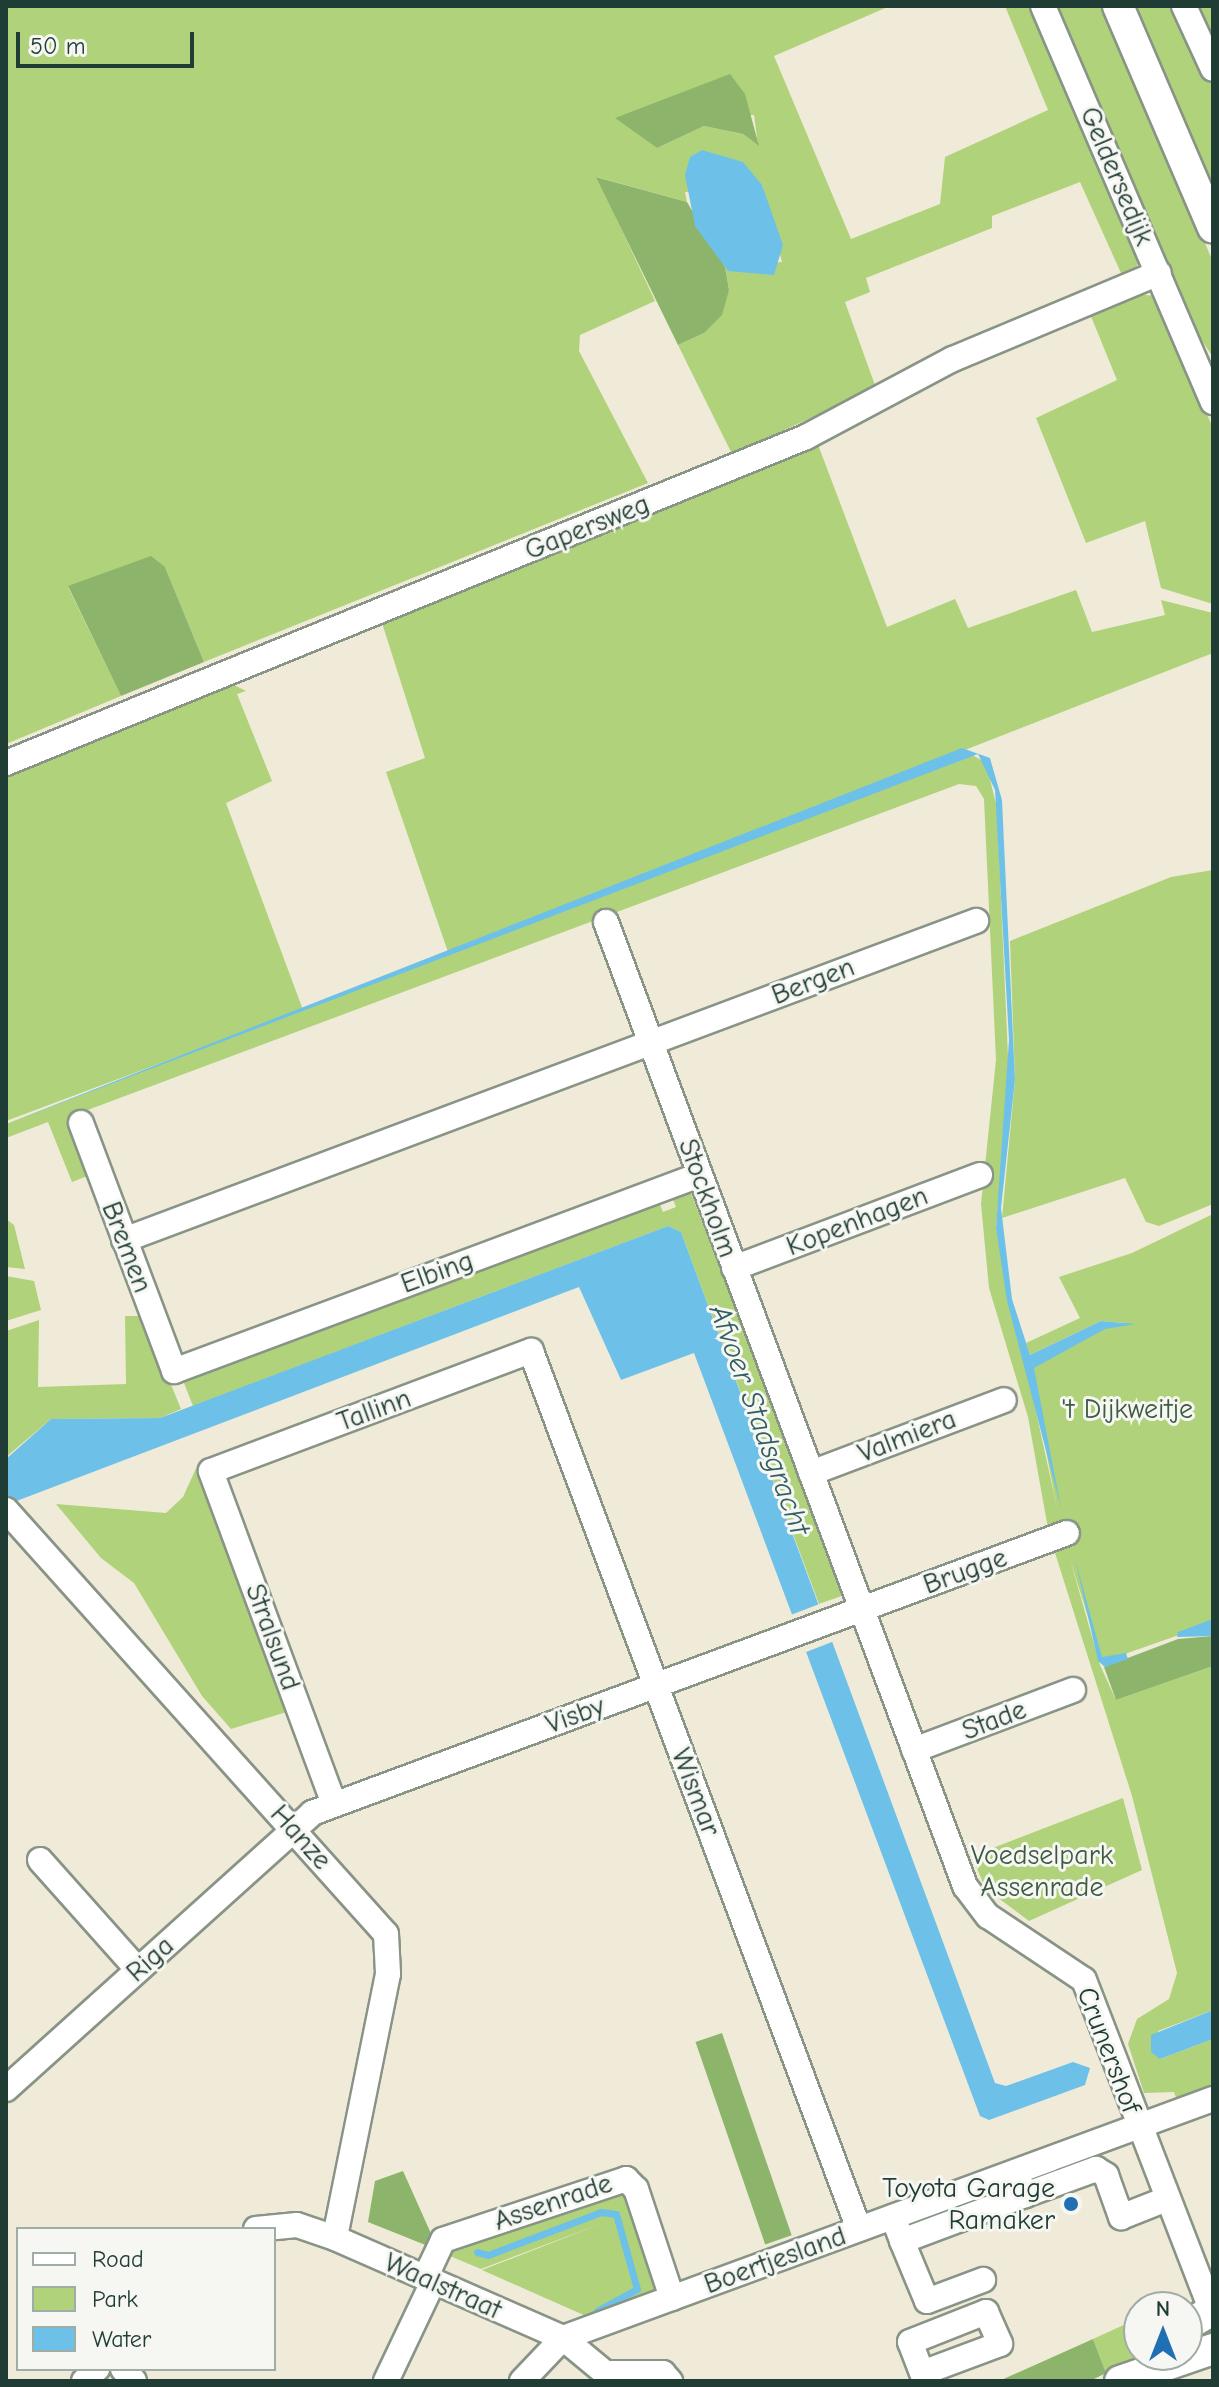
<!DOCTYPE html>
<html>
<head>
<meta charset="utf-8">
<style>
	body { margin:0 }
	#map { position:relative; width:1219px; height:2387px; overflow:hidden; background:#f0ebd8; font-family:"Comic Neue",sans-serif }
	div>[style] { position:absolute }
	.green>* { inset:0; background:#b0d27a }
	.forest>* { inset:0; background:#8cb46a; transform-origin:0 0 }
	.water>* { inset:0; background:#6dc1e9 }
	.pier>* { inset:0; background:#f0ebd8; transform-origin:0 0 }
	.stream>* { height:7px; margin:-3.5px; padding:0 3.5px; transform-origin:3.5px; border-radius:3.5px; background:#6dc1e9 }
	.roads { filter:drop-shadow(2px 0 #889486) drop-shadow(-2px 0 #889486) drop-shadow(0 2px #889486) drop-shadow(0 -2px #889486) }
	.minor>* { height:24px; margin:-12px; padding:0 12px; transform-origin:12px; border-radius:12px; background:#fff }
	.major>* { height:30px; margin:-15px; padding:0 15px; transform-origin:15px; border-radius:15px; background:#fff }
	.dots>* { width:22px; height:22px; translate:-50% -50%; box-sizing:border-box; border:4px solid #f6f6f2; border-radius:50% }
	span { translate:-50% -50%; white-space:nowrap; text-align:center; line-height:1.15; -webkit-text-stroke:6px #f6f6f2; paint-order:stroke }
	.street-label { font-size:28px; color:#1f3d34 }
	.park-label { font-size:28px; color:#3c5b42 }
	.poi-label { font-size:28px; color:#1f3d34 }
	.right { translate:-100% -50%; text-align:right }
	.water-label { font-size:30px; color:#325e61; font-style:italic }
	.frame { position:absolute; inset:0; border:8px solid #1f3d34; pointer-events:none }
	.legend { position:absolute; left:16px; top:2227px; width:260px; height:144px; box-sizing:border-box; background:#f6f6f2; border:2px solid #a0aca6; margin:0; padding:10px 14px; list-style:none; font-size:24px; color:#1f3d34 }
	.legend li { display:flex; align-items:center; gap:16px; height:40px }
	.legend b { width:40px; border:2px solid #a0aca6 }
	.north { position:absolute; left:1123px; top:2291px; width:80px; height:80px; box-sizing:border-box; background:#f6f6f2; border:2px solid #a0aca6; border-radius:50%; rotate:0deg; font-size:22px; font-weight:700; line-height:32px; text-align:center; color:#1f3d34 }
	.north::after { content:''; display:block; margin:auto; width:28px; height:36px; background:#1f6fb2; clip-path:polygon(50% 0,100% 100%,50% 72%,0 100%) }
	.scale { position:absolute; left:16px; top:32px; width:178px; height:36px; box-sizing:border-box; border:4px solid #1f3d34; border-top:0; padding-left:10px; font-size:24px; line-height:28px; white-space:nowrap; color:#1f3d34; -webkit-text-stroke:6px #f6f6f2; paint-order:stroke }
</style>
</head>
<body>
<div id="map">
	<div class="green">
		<div style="clip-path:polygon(evenodd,6px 6px,890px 6px,774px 56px,851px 239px,940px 204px,945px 157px,1048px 110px,1005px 6px,1032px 6px,1141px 260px,1125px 282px,1080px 182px,992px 216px,992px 228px,866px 278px,870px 292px,845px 302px,876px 388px,732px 454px,678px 345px,704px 333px,729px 290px,725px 267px,782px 262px,762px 185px,685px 192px,687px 202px,597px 177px,655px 301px,580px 335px,579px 351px,648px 483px,204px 662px,165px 567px,68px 587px,121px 696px,6px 744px,6px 6px,754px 115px,758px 145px,743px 134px,704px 126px,657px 148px,616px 118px,754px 115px)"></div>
		<div style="clip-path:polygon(1054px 6px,1105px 6px,1213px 262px,1213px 357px,1192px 326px)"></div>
		<div style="clip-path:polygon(1135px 6px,1213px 6px,1213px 185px,1186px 121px)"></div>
		<div style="clip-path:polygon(1135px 294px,1156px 296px,1213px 428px,1213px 604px,1161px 588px,1145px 521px,1086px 543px,1036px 418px,1117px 380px,1090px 314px)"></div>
		<div style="clip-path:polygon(817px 442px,887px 627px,955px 599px,968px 628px,1076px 590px,1092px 632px,1165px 615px,1161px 600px,1213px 613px,1213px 653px,448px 952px,386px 772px,425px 758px,382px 623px)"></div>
		<div style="clip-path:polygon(228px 682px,246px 691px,237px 694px,272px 781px,226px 803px,303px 1010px,6px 1121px,6px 769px)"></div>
		<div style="clip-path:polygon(969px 753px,986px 763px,997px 808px,1009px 1079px,996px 1228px,1057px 1508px,1030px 1368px,1096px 1329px,1126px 1323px,1101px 1321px,1030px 1355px,1026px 1343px,1080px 1318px,1059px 1277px,1132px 1253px,1213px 1214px,1213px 1623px,1102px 1662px,1070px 1559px,1100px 1665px,1116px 1700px,1213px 1666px,1213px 2010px,1158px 2031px,1160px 2059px,1213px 2039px,1213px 2086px,1177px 2100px,1174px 2092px,1144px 2093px,1128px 2044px,1137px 2019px,1169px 1999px,1177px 1973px,1132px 1796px,1049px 1534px,1028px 1417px,989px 1288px,981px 1204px,996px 1060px,984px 799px,976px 786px,959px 784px,69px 1117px,90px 1175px,72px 1182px,48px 1122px,6px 1138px,6px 1124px)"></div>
		<div style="clip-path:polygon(1213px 870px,1213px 1204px,1159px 1226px,1146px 1222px,1125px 1178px,1002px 1218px,1015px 1080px,1010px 941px,1171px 877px)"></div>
		<div style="clip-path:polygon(691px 1193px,847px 1594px,819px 1604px,681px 1232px,668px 1226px,193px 1406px,182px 1378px,658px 1200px,663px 1212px,676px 1207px,671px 1195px)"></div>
		<div style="clip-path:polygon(6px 1219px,14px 1225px,25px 1269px,6px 1267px)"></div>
		<div style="clip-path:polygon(6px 1276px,34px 1281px,41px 1310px,6px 1321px)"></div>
		<div style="clip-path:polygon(125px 1316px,143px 1316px,181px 1409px,160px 1418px,51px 1419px,6px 1457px,6px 1331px,39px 1320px,38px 1387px,126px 1384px)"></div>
		<div style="clip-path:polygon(198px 1464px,290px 1711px,231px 1729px,202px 1696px,134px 1583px,101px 1558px,56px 1504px,166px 1513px,183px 1497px)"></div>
		<div style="clip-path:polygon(1123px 1798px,1142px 1870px,1029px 1921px,985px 1888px,972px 1856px)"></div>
		<div style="clip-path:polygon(600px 2192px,627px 2193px,638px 2204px,629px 2208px,660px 2287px,595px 2320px,482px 2270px,603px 2223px,481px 2269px,445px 2254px,601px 2198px)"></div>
		<div style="clip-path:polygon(1139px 2318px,1139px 2355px,1106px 2373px,1093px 2339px)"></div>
	</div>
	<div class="forest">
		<div style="clip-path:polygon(730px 74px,745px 94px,759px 146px,743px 134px,704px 126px,657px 148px,615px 118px)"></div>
		<div style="clip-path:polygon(596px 177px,687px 202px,725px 267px,729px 290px,722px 315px,704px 333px,678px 345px)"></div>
		<div style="clip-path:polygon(151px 556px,165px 567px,204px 662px,121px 696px,68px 586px)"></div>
		<div style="clip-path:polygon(1213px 1636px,1213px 1666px,1116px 1700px,1104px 1667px,1178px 1639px)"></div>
		<div style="left:722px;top:2033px;width:214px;height:28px;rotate:71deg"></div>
		<div style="clip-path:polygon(403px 2171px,433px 2238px,428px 2246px,368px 2222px,375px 2181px)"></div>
		<div style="clip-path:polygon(1093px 2339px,1106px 2373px,1090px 2381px,999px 2381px)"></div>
	</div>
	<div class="water">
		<div style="clip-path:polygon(702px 150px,743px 162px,762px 185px,783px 245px,774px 275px,728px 271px,695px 226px,685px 175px,690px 157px)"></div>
		<div style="clip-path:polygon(962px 748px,990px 758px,1002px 800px,1015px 1080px,1001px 1208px,1012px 1299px,1030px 1355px,1101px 1321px,1136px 1324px,1105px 1329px,1034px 1368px,1061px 1508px,1007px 1301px,996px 1228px,1009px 1040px,995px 790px,978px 754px,6px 1124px)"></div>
		<div style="clip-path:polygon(668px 1226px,681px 1232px,995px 2083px,1006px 2086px,1073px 2062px,1090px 2068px,1085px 2085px,989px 2120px,980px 2116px,694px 1353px,621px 1380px,579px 1287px,6px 1505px,6px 1459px,51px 1419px,160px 1418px)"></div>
		<div style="clip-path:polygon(1075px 1559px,1102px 1657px,1126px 1653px,1128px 1659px,1105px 1667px,1098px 1661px)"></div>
		<div style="clip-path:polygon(1213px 1619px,1213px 1636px,1177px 1637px,1178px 1632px)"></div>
		<div style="clip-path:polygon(1213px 2010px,1213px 2039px,1160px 2059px,1151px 2052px,1151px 2035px)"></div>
	</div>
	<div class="pier">
		<div style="left:822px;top:1603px;width:40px;height:35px;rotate:69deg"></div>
	</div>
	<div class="stream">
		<div style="left:477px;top:2252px;width:11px;rotate:15deg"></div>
		<div style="left:488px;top:2255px;width:121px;rotate:-20.8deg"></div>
		<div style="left:601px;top:2212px;width:15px;rotate:8deg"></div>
		<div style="left:616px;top:2214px;width:78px;rotate:74.4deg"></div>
		<div style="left:637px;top:2289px;width:46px;rotate:151.2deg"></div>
	</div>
	<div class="roads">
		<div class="minor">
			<div style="left:1043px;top:6px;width:431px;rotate:66.8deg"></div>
			<div style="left:1184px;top:6px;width:69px;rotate:65.3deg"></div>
			<div style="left:6px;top:763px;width:864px;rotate:-22.17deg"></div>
			<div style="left:806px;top:437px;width:166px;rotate:-28deg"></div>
			<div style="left:953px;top:359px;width:223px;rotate:-22.7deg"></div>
			<div style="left:606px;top:922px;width:1029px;rotate:69.57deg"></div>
			<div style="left:965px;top:1886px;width:38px;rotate:53deg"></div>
			<div style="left:988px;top:1916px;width:115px;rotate:33.7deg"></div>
			<div style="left:1084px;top:1980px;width:359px;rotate:68.9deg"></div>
			<div style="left:81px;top:1123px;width:265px;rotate:69.4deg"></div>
			<div style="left:174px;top:1371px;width:561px;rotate:-20.44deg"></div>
			<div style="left:124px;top:1240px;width:910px;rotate:-20.53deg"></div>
			<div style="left:734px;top:1268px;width:263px;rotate:-20.7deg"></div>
			<div style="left:811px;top:1473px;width:206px;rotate:-20.7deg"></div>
			<div style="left:6px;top:1510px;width:569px;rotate:48.13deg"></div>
			<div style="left:386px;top:1934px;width:40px;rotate:87.1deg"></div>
			<div style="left:388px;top:1974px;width:269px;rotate:101.4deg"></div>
			<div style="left:914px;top:1750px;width:170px;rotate:-20.7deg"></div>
			<div style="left:334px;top:1804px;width:355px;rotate:-110.3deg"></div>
			<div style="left:211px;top:1471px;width:342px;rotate:-20.6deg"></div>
			<div style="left:531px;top:1351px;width:937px;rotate:69.52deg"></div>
			<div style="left:40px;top:1860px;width:147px;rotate:48.3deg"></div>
			<div style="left:6px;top:2089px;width:412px;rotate:-42deg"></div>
			<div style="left:312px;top:1813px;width:805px;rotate:-20.35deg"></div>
			<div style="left:1016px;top:2172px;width:25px;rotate:69deg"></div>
			<div style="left:1025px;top:2195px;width:76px;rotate:-20.1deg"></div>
			<div style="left:1096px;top:2169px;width:12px;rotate:31deg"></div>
			<div style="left:1106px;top:2175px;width:45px;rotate:70.3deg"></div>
			<div style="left:1121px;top:2217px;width:46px;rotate:-21.6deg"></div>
			<div style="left:893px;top:2217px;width:26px;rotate:69deg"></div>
			<div style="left:902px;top:2241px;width:131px;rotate:-20.5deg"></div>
			<div style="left:256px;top:2229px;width:41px;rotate:-5.6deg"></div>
			<div style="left:297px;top:2225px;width:40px;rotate:18.9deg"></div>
			<div style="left:335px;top:2238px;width:249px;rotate:23.7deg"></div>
			<div style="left:563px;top:2338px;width:67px;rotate:39.6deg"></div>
			<div style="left:902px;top:2241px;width:65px;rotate:67.4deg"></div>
			<div style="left:927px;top:2301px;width:60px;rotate:-20.6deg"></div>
			<div style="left:425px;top:2278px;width:42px;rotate:-64.7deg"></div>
			<div style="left:443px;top:2240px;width:193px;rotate:-18.4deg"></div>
			<div style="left:626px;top:2179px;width:14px;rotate:45deg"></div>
			<div style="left:636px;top:2189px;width:115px;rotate:71.7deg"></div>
			<div style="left:986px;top:2312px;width:35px;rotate:66deg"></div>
			<div style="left:1000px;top:2344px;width:83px;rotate:159.6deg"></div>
			<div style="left:922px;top:2373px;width:33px;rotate:-111deg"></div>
			<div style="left:910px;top:2342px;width:82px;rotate:-21.5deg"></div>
			<div style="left:123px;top:2369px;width:16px;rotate:47deg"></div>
			<div style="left:611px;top:2373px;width:52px"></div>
			<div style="left:663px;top:2373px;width:11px;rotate:49deg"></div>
			<div style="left:84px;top:2381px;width:18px;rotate:-43deg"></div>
			<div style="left:386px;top:2381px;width:110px;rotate:-64.6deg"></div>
			<div style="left:522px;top:2381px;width:59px;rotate:-46.4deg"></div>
			<div style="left:563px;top:2338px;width:693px;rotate:-20.19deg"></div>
		</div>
		<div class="major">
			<div style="left:1118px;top:6px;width:241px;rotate:66.8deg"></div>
			<div style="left:1187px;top:2325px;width:30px;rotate:-30deg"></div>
			<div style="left:1120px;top:2381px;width:98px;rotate:-19deg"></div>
		</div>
	</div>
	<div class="dots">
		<div style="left:1071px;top:2204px;background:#1f6fb2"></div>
	</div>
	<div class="street-label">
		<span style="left:1117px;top:176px;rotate:67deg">Geldersedijk</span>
		<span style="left:587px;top:527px;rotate:-22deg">Gapersweg</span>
		<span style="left:813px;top:981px;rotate:-21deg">Bergen</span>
		<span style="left:708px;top:1198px;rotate:70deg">Stockholm</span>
		<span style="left:857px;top:1221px;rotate:-21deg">Kopenhagen</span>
		<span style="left:127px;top:1247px;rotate:69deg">Bremen</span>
		<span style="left:437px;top:1272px;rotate:-20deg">Elbing</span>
		<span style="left:374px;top:1410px;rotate:-20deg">Tallinn</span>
		<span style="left:907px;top:1436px;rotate:-21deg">Valmiera</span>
		<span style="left:965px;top:1571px;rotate:-20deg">Brugge</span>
		<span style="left:273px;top:1637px;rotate:70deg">Stralsund</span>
		<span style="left:575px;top:1715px;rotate:-20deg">Visby</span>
		<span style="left:994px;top:1720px;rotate:-21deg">Stade</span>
		<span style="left:696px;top:1792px;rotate:69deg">Wismar</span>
		<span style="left:301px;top:1837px;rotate:48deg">Hanze</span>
		<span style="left:150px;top:1959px;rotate:-42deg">Riga</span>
		<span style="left:1109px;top:2050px;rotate:69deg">Crunershof</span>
		<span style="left:553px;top:2202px;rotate:-19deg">Assenrade</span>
		<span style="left:775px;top:2260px;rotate:-20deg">Boertjesland</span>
		<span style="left:443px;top:2286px;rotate:24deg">Waalstraat</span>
	</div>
	<div class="park-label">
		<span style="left:1127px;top:1409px">'t Dijkweitje</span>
		<span style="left:1042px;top:1871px">Voedselpark<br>Assenrade</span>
	</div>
	<div class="poi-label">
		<span class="right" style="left:1055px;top:2204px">Toyota Garage<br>Ramaker</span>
	</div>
	<div class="water-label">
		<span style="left:759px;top:1420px;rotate:70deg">Afvoer Stadsgracht</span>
	</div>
	<div class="frame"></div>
	<ul class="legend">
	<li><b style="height:10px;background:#fff"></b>Road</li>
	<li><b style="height:22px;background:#b0d27a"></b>Park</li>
	<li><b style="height:22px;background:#6dc1e9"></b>Water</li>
	</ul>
	<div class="north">N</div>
	<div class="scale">50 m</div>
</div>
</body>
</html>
